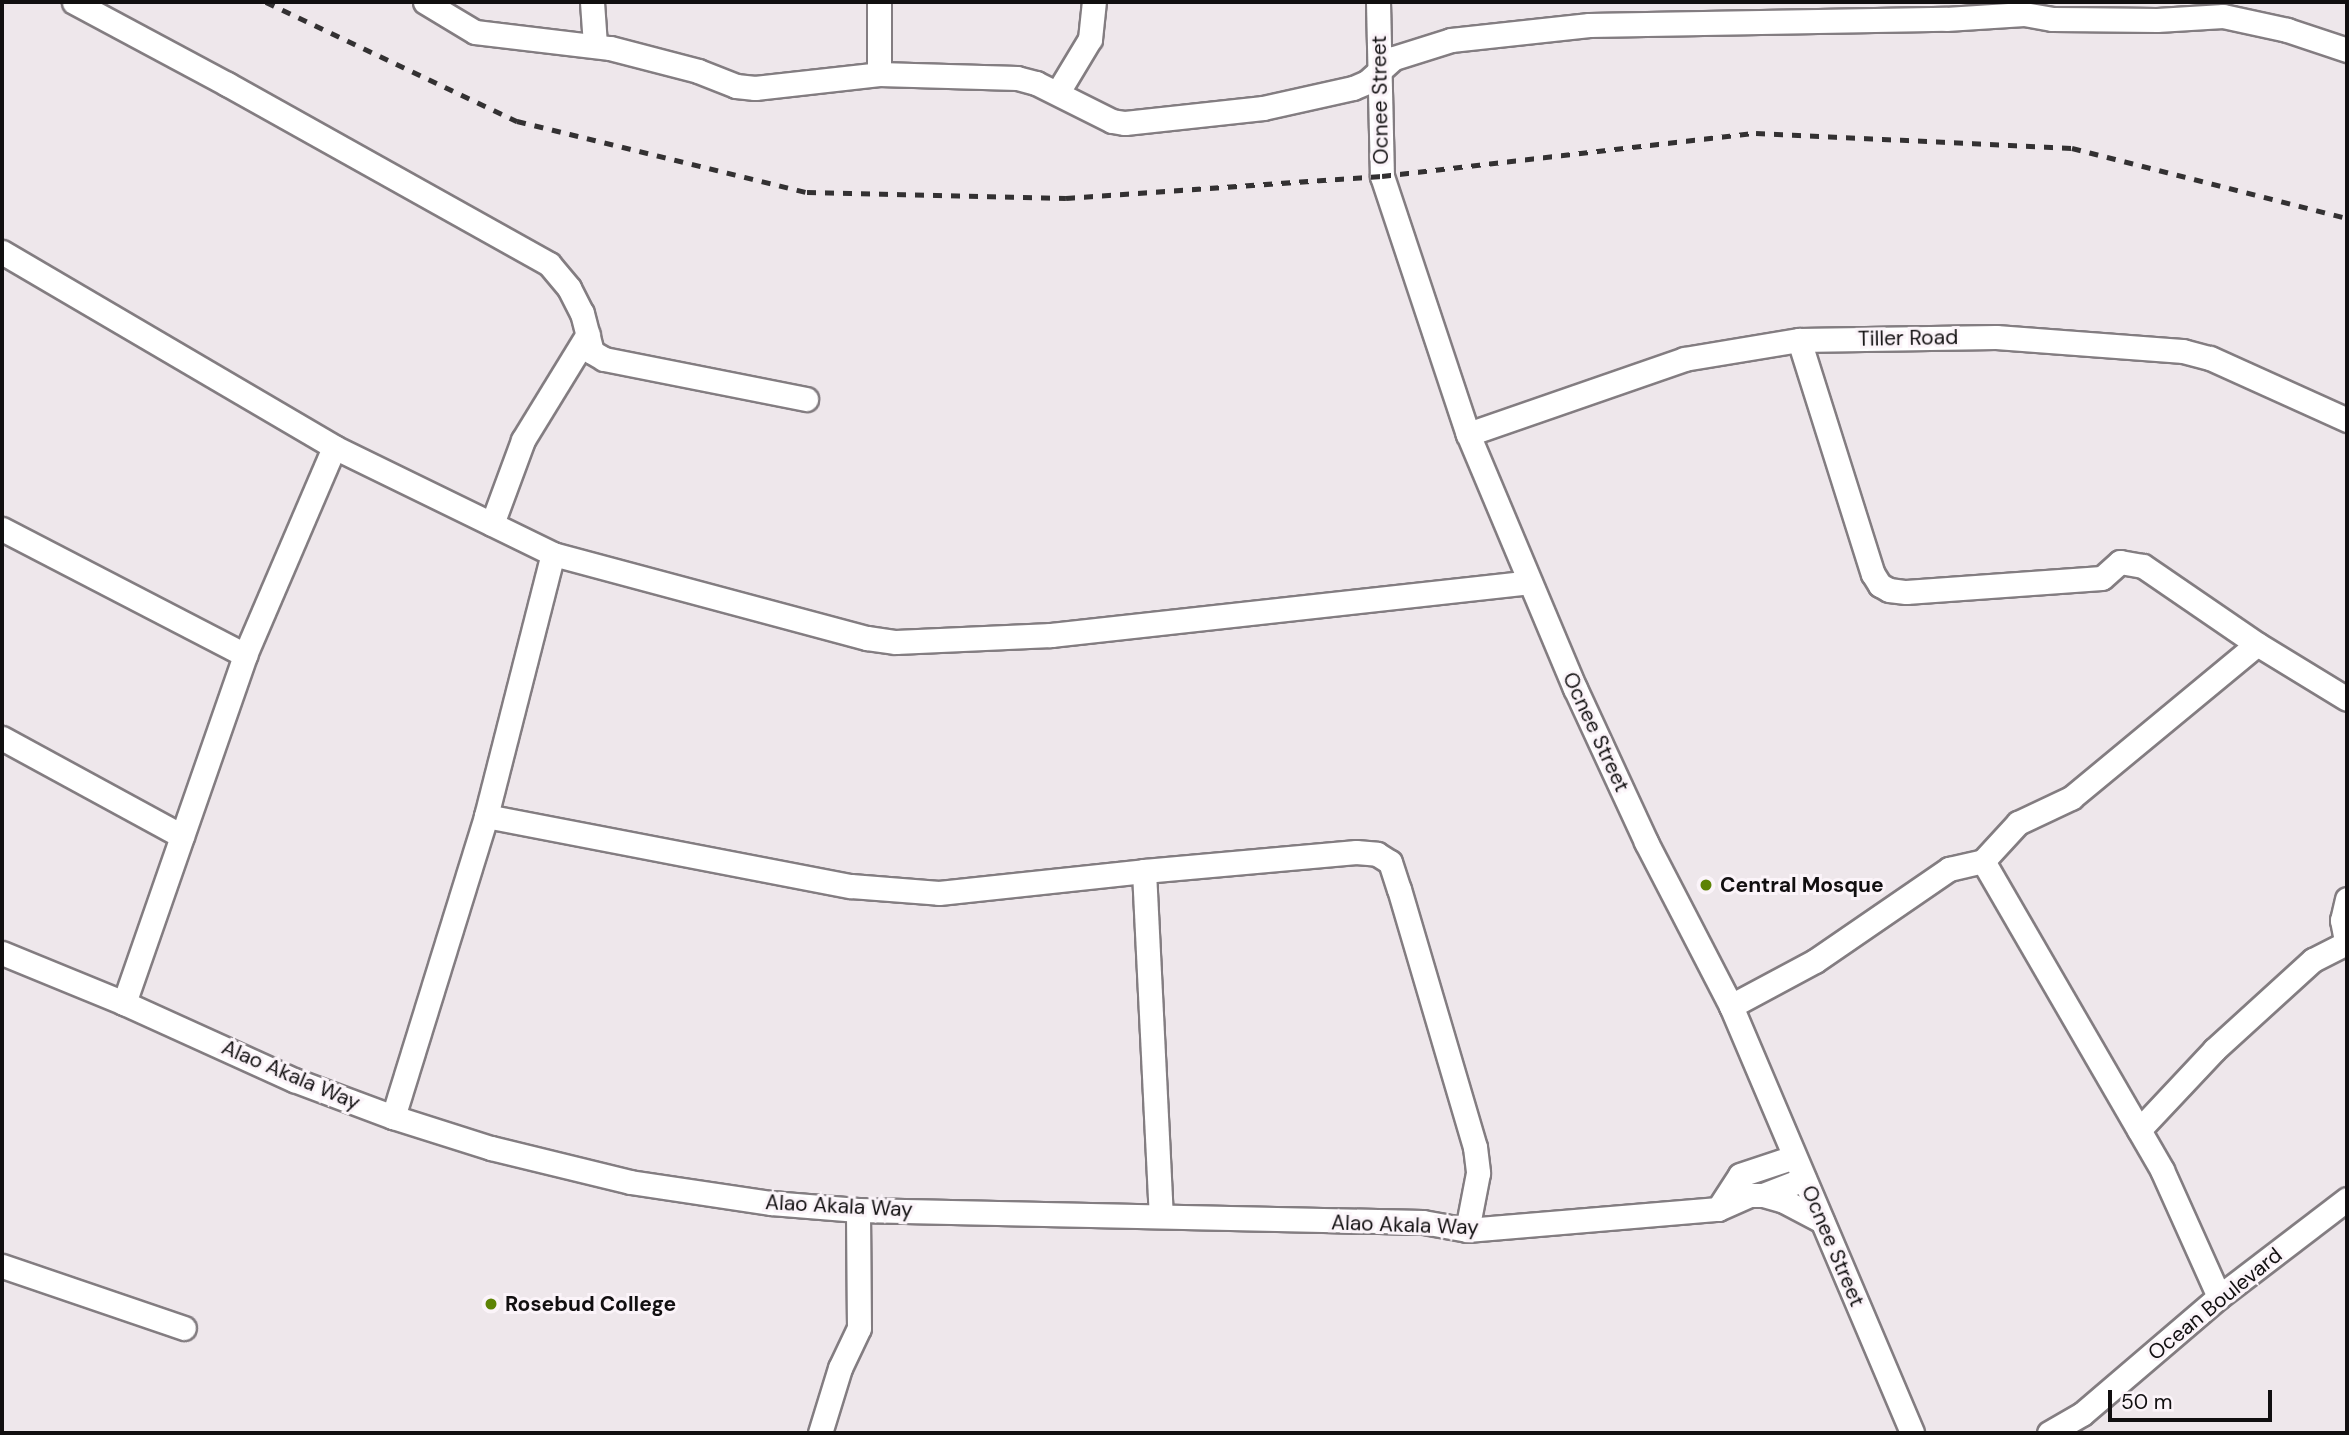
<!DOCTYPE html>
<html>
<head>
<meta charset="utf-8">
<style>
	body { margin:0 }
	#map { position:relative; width:2349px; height:1435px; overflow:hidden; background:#eee7eb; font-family:"DM Sans",sans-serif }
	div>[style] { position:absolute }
	.roads { filter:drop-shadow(2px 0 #837d81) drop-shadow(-2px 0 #837d81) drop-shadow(0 2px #837d81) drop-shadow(0 -2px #837d81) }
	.minor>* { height:23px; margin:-11.5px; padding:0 11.5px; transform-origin:11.5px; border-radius:11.5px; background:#fff }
	.rail>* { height:5px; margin-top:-2.5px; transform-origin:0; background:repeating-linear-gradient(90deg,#333132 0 9px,transparent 0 18px) }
	.dots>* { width:19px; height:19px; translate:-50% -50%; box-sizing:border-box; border:4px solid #fbf4f9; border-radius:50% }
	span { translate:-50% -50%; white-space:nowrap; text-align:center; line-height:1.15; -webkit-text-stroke:6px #fbf4f9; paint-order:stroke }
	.street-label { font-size:21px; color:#110f10 }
	.poi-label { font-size:21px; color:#110f10; font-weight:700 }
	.left { translate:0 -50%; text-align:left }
	.frame { position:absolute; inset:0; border:4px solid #110f10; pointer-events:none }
	.scale { position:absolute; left:2108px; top:1390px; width:164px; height:32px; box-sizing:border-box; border:4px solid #110f10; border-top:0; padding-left:9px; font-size:21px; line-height:24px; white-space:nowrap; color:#110f10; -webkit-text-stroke:5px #fbf4f9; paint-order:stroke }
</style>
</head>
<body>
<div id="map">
	<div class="roads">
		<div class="minor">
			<div style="left:74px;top:2px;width:174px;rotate:28.2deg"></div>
			<div style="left:227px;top:84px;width:369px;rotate:29.2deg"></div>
			<div style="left:549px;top:264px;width:31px;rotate:50deg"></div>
			<div style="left:569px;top:288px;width:28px;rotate:63deg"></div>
			<div style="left:582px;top:313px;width:40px;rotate:75.6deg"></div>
			<div style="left:592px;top:352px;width:14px;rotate:30deg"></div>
			<div style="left:604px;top:359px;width:206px;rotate:11.2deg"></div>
			<div style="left:425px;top:2px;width:58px;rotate:31deg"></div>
			<div style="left:475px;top:32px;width:136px;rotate:6.8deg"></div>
			<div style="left:610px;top:48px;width:91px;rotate:14.6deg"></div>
			<div style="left:698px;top:71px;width:41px;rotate:21.5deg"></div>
			<div style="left:736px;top:86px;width:19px;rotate:6deg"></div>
			<div style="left:755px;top:88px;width:125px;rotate:-6.4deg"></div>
			<div style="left:879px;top:74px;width:138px;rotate:1.7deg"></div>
			<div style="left:1017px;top:78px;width:20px;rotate:15deg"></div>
			<div style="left:1036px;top:83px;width:85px;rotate:26.6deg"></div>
			<div style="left:1112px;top:121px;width:13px;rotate:9deg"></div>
			<div style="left:1125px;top:123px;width:139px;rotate:-6.2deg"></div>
			<div style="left:1263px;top:108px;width:92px;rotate:-12.5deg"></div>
			<div style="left:1353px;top:88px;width:15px;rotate:-23deg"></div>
			<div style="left:1367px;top:82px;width:36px;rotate:-42deg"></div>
			<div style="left:1394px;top:58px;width:60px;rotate:-17.5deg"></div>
			<div style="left:1451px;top:40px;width:139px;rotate:-6.2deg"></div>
			<div style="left:1589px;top:25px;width:357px;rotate:-1deg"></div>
			<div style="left:1946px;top:19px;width:78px;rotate:-3.7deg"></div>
			<div style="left:2024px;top:14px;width:28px;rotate:10deg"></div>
			<div style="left:2052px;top:19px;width:105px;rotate:0.5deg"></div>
			<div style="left:2157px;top:20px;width:66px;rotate:-3.5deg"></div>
			<div style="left:2223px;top:16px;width:66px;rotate:12.3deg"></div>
			<div style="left:2287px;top:30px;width:63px;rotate:18.4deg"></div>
			<div style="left:592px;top:2px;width:43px;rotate:86deg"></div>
			<div style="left:879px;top:2px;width:72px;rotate:90deg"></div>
			<div style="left:1378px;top:2px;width:174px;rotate:88.7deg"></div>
			<div style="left:1382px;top:176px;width:272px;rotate:71.6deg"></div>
			<div style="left:1468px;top:434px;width:276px;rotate:67.2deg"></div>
			<div style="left:1575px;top:688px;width:170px;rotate:65.2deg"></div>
			<div style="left:1646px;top:842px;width:185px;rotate:62.6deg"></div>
			<div style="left:1731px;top:1006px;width:464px;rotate:67deg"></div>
			<div style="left:1058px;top:92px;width:62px;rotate:-58.9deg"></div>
			<div style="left:1090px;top:39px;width:37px;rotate:-84deg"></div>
			<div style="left:2px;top:252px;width:385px;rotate:30.4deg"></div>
			<div style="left:334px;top:447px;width:244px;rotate:26deg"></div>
			<div style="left:553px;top:554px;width:325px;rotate:15deg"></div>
			<div style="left:867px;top:638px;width:29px;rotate:8deg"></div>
			<div style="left:896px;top:642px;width:155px;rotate:-2.6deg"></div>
			<div style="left:1051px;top:635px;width:480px;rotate:-6.3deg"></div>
			<div style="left:1799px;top:340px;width:245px;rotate:72.5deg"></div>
			<div style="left:1873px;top:574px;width:13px;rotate:58deg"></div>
			<div style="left:1880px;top:585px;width:10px;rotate:29deg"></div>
			<div style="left:1889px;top:590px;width:17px;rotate:7deg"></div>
			<div style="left:1906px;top:592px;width:196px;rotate:-4.1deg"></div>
			<div style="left:2102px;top:578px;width:24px;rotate:-42deg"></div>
			<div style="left:2120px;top:562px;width:23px;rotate:10deg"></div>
			<div style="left:2143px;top:566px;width:138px;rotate:34.4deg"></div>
			<div style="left:1468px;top:434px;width:229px;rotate:-19.1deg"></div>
			<div style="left:1684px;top:359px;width:117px;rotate:-9.4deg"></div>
			<div style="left:1799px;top:340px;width:197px;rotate:-0.9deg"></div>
			<div style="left:1996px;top:337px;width:188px;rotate:4.3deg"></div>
			<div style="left:2183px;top:351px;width:28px;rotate:15deg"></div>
			<div style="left:2210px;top:358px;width:150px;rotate:24.3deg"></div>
			<div style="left:492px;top:524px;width:90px;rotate:-69.7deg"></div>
			<div style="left:523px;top:440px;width:124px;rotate:-58.5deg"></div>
			<div style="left:2px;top:529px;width:274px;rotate:27.4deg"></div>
			<div style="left:2px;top:738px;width:205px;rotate:28.6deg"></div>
			<div style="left:486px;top:816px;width:372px;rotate:10.9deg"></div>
			<div style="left:851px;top:886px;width:88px;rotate:4.5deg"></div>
			<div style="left:939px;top:893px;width:206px;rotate:-6.1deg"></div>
			<div style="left:1144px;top:871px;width:213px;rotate:-5.1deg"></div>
			<div style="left:1356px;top:852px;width:21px;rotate:5deg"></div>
			<div style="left:1377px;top:854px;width:15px;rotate:32deg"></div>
			<div style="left:1390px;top:862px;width:28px;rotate:72deg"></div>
			<div style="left:1399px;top:889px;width:269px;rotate:73.6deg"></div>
			<div style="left:1475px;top:1147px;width:26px;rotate:83deg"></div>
			<div style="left:1478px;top:1173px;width:58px;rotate:100.9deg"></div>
			<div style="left:1983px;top:861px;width:357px;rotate:59.9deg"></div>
			<div style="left:2162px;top:1170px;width:139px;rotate:65.8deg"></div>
			<div style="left:1144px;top:871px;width:344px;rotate:87.2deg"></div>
			<div style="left:2347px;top:899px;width:22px;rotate:103deg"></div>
			<div style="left:2342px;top:920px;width:25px;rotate:79deg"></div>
			<div style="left:2px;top:953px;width:132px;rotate:22.3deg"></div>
			<div style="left:124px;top:1003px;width:187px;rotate:24.4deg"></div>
			<div style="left:294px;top:1080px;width:106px;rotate:20.5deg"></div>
			<div style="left:393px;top:1117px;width:103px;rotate:17.6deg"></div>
			<div style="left:491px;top:1148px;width:143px;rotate:13.7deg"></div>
			<div style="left:630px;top:1182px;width:143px;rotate:8.5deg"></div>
			<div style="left:771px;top:1203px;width:87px;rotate:4.6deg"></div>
			<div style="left:858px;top:1210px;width:565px;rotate:1.22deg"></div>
			<div style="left:1423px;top:1222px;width:45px;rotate:10.3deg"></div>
			<div style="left:1467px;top:1230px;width:252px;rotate:-4.8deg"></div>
			<div style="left:1718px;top:1209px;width:34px;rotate:-24deg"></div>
			<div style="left:1749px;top:1195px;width:14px"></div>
			<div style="left:1763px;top:1195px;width:44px;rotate:-21.3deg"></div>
			<div style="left:124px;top:1003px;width:368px;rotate:-70.8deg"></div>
			<div style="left:245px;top:655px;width:226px;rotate:-66.8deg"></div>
			<div style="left:1731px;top:1006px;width:95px;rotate:-28.2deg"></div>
			<div style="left:1815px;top:961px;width:163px;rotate:-34.5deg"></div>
			<div style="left:1949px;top:869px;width:35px;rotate:-13deg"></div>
			<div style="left:1983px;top:861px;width:52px;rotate:-47.4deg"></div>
			<div style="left:2018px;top:823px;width:59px;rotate:-25.3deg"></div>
			<div style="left:2071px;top:798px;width:241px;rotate:-39.6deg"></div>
			<div style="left:2257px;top:644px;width:105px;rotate:31.4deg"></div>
			<div style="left:393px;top:1117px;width:315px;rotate:-72.8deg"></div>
			<div style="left:486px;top:816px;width:270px;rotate:-75.7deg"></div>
			<div style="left:2139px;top:1130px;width:110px;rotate:-46.8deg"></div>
			<div style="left:2214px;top:1050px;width:134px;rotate:-42.3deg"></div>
			<div style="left:2313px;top:960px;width:37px;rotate:-27deg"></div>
			<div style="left:1763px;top:1195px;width:22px;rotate:16deg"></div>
			<div style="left:1784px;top:1201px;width:43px;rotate:27.8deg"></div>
			<div style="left:1718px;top:1209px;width:40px;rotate:-57.1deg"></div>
			<div style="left:1740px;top:1175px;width:57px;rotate:-18.4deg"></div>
			<div style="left:2px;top:1266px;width:192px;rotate:18.8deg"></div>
			<div style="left:820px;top:1433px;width:68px;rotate:-72.9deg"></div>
			<div style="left:840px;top:1368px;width:44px;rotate:-64.6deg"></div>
			<div style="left:859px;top:1328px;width:118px;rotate:-90.5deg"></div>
			<div style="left:2049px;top:1433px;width:38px;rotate:-30deg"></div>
			<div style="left:2082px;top:1414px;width:180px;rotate:-40.5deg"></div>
			<div style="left:2219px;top:1297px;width:161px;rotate:-37.4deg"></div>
		</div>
	</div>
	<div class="rail">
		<div style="left:266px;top:2px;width:278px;rotate:25.4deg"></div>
		<div style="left:517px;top:121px;width:299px;rotate:13.8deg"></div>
		<div style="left:807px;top:192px;width:259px;rotate:1.3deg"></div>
		<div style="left:1066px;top:198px;width:317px;rotate:-4deg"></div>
		<div style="left:1382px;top:176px;width:376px;rotate:-6.6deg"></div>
		<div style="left:1756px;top:133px;width:316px;rotate:2.7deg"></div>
		<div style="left:2072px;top:148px;width:284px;rotate:14.3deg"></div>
	</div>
	<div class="dots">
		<div style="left:1706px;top:885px;background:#5d8305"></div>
		<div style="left:491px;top:1304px;background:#5d8305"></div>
	</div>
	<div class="street-label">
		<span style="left:1380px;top:100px;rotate:-91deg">Ocnee Street</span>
		<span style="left:1908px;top:338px;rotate:-1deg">Tiller Road</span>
		<span style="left:1596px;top:732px;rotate:65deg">Ocnee Street</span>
		<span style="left:291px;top:1075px;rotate:23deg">Alao Akala Way</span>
		<span style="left:839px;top:1206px;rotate:3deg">Alao Akala Way</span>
		<span style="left:1405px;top:1225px;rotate:2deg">Alao Akala Way</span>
		<span style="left:1833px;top:1246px;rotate:67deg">Ocnee Street</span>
		<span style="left:2215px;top:1304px;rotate:-39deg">Ocean Boulevard</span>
	</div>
	<div class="poi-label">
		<span class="left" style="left:1720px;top:885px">Central Mosque</span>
		<span class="left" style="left:505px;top:1304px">Rosebud College</span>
	</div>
	<div class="frame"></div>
	<div class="scale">50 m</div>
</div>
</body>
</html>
